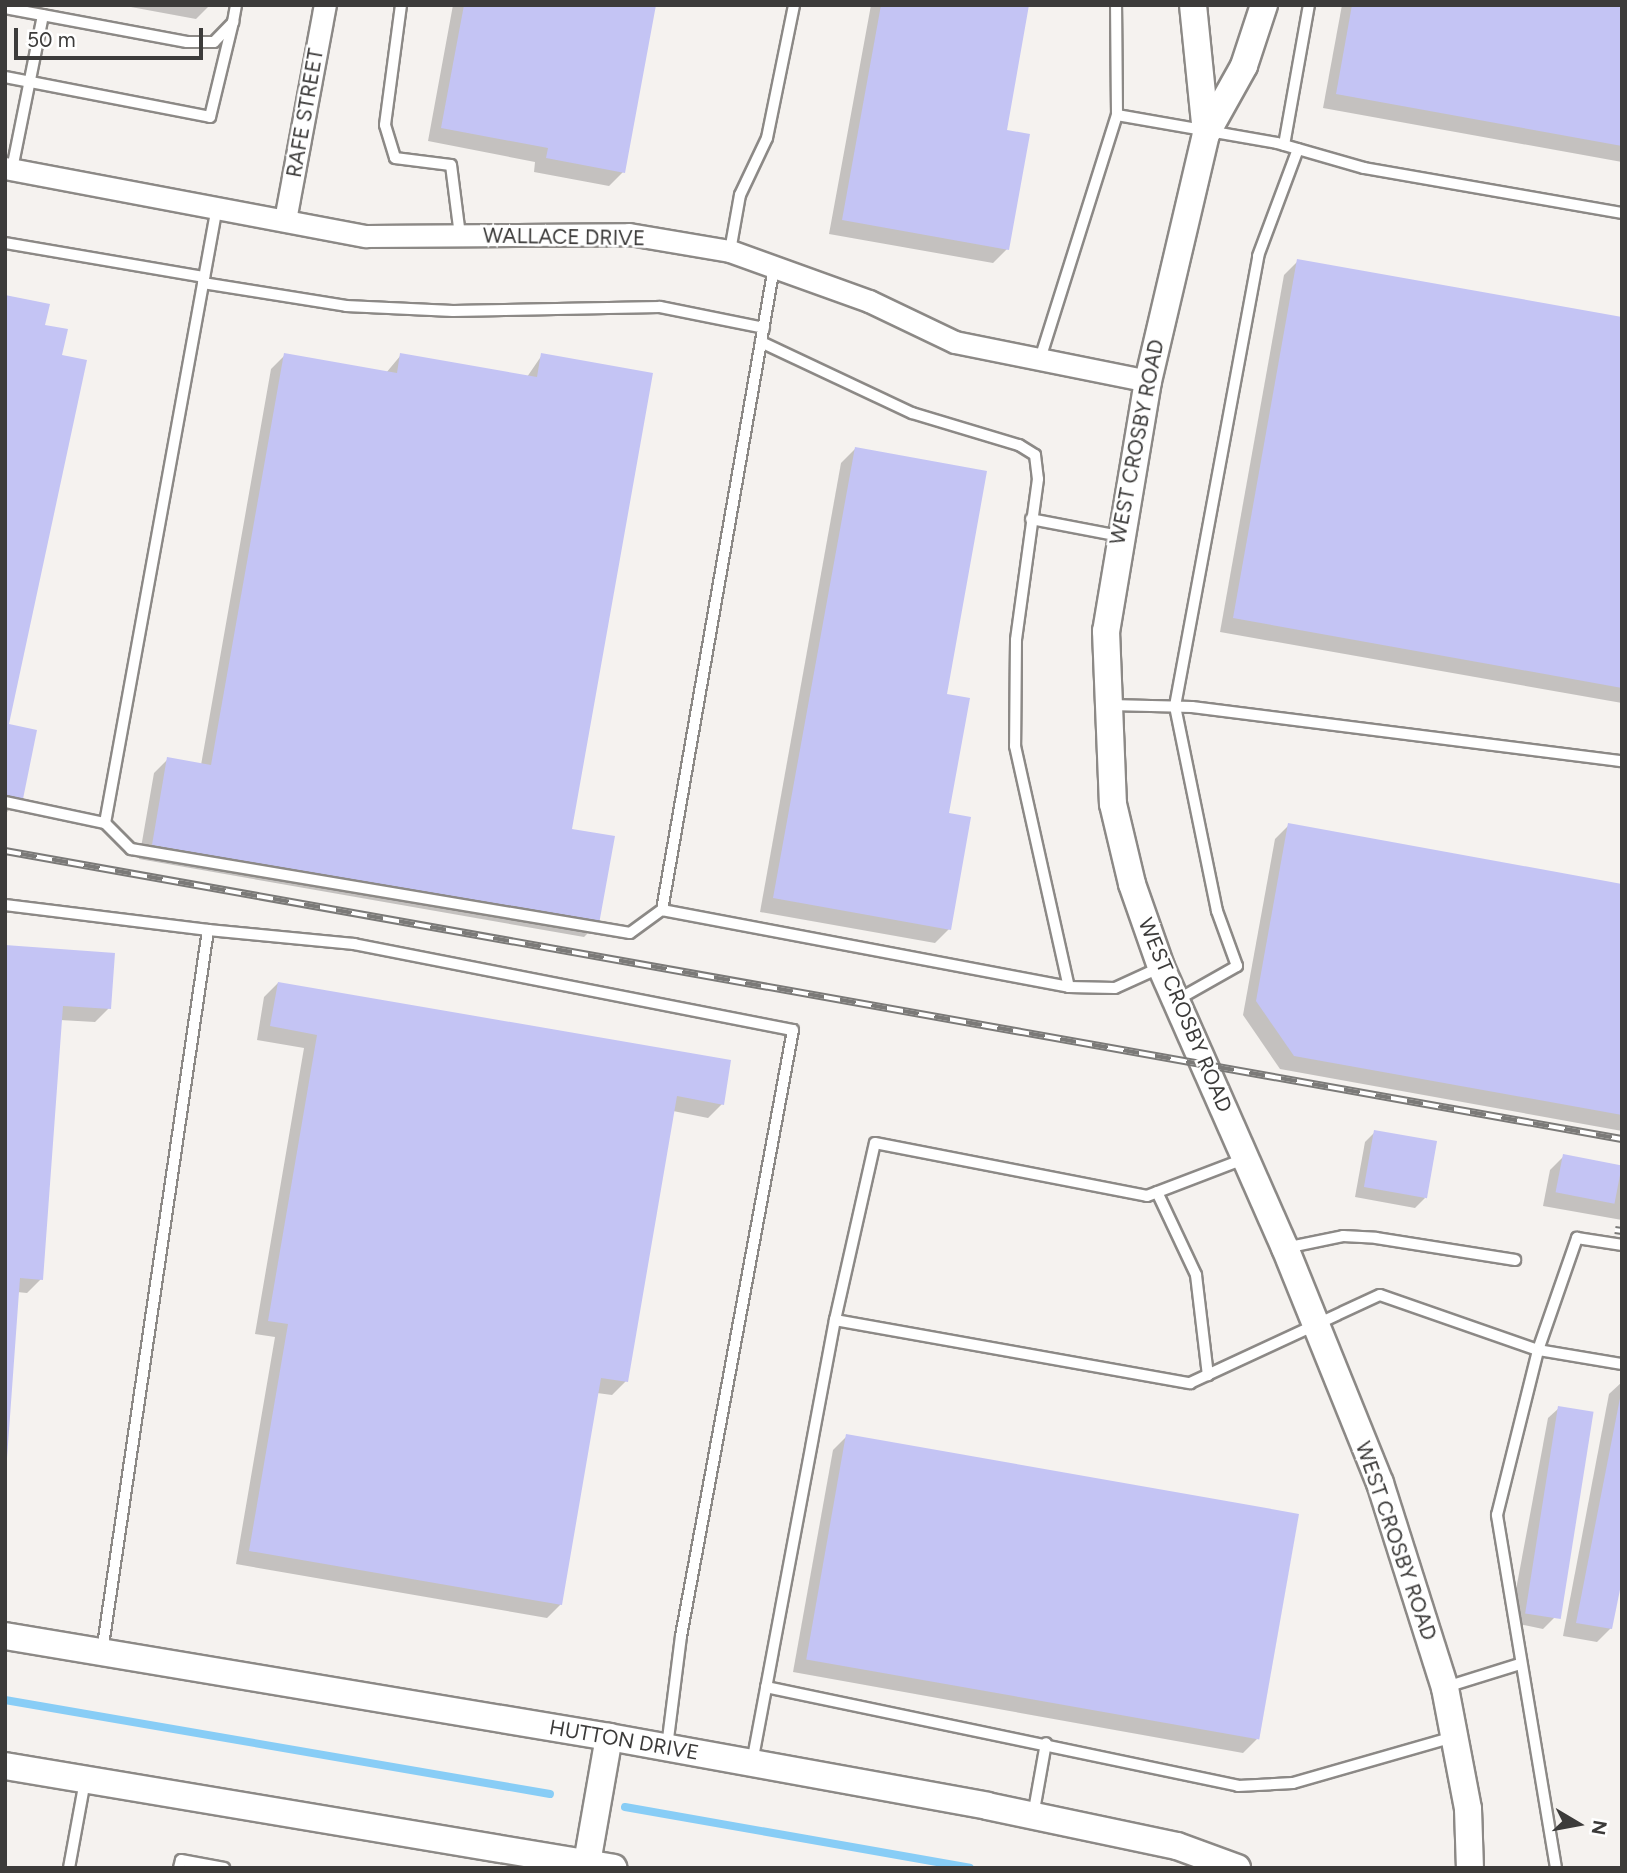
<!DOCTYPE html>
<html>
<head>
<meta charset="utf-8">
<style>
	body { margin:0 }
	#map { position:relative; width:1627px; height:1873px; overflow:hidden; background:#f5f2ef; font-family:Figtree,sans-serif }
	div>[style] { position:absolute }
	.shadow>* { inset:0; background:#0003 }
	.stream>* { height:8px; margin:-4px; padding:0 4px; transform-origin:4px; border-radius:4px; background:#88cdf6 }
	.building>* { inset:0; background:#c4c4f4; transform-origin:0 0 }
	.roads { filter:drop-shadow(2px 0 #8c8986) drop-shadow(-2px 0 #8c8986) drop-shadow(0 2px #8c8986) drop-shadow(0 -2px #8c8986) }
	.service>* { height:10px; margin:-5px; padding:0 5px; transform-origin:5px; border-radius:5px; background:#fff }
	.minor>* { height:21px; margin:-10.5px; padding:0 10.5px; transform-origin:10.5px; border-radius:10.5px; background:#fff }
	.tertiary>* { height:26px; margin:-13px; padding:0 13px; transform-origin:13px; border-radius:13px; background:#fff }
	.rail>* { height:8px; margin-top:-4px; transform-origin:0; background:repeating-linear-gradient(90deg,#fff 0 16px,#7b7a78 0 32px); box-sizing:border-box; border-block:2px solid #7b7a78 }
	span { translate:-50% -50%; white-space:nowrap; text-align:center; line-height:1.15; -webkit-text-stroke:5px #fff; paint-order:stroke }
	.street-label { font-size:21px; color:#3c3b3a }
	.frame { position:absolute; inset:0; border:7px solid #3c3b3a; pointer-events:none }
	.north { position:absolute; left:1543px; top:1789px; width:70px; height:70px; -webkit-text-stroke:5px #fff; paint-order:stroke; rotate:100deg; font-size:19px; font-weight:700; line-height:28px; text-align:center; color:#3c3b3a }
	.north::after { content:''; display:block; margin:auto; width:24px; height:32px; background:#3c3b3a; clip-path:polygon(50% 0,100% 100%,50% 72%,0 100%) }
	.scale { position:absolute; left:14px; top:28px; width:189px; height:32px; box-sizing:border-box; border:4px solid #3c3b3a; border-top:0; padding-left:9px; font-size:21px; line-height:24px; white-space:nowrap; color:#3c3b3a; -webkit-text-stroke:5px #fff; paint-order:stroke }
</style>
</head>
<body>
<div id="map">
	<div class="shadow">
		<div style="clip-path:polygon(120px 5px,210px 5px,196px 19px)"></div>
		<div style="clip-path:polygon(453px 5px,655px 5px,623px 172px,609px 186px,534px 172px,535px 162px,428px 141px)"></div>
		<div style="clip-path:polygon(871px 5px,1043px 5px,1027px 7px,1004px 131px,1007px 249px,993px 263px,829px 234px)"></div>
		<div style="clip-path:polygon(1342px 5px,1622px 5px,1622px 162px,1323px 108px)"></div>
		<div style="clip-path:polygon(1298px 261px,1622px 319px,1622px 703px,1220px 632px,1284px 275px)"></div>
		<div style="clip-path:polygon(5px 297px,43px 326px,7px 725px,21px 798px,7px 812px)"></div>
		<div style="clip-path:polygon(285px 355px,386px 373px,401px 355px,527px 377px,542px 355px,570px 830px,598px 923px,584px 937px,139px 859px,154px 773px,168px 759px,201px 765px,271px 369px)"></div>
		<div style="clip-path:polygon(855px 449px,945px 695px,949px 929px,935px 943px,760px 912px,841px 463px)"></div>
		<div style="clip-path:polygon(1289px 825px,1622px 885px,1622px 1131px,1280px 1069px,1243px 1015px,1275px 839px)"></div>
		<div style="clip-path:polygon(5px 947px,109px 1008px,95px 1022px,60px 1020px,41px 1279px,27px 1293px,17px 1292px,5px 1462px)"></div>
		<div style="clip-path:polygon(278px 983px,722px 1104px,708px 1118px,673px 1111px,626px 1381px,612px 1395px,597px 1393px,561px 1604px,547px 1618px,236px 1564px,275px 1337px,255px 1334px,304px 1048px,257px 1040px,264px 997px)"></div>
		<div style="clip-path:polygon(1375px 1132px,1425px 1198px,1415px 1208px,1355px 1197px,1365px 1142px)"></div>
		<div style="clip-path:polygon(1564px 1156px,1622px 1166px,1622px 1220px,1543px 1206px,1550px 1170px)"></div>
		<div style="clip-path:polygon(1622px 1382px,1622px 1571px,1611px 1628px,1597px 1642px,1563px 1636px,1609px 1394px)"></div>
		<div style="clip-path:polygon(1559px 1408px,1554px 1618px,1543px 1629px,1510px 1622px,1548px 1418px)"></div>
		<div style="clip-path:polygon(847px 1436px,1257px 1739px,1243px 1753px,793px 1672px,833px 1450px)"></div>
	</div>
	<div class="stream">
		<div style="left:5px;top:1700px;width:553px;rotate:9.79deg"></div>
		<div style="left:625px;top:1807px;width:350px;rotate:10deg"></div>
	</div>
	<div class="building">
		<div style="clip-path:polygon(464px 5px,656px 5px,625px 173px,546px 158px,548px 148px,441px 128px)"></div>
		<div style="clip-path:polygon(881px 5px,1029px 5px,1007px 130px,1030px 134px,1009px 250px,842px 220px)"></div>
		<div style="clip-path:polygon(1352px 5px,1622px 5px,1622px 146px,1336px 94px)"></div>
		<div style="clip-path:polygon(1297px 259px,1622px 317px,1622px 688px,1233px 618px)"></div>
		<div style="clip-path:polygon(5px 295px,50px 304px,45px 325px,68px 329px,62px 355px,87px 360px,9px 724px,37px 730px,23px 799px,5px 795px)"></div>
		<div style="clip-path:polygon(284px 353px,397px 373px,400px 353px,537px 377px,541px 353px,653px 373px,572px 829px,615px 836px,599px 924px,152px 845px,167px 757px,211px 765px)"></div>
		<div style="clip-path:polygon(855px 447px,987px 471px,947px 694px,970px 698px,949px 813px,971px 817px,951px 930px,773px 898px)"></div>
		<div style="clip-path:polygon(1288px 823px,1622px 884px,1622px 1115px,1294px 1056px,1256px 1001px)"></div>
		<div style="clip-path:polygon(5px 945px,115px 953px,111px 1009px,63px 1006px,43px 1280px,20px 1278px,7px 1458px)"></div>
		<div style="clip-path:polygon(278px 982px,731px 1060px,724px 1105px,677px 1096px,628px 1382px,601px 1378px,562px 1605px,249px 1551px,288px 1324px,268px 1321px,317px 1035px,270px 1026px)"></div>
		<div style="left:1374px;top:1130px;width:64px;height:58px;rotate:10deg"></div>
		<div style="left:1563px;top:1154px;width:60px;height:39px;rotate:11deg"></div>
		<div style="clip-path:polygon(1622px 1388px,1622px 1580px,1612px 1629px,1576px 1623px)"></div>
		<div style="left:1558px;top:1406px;width:36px;height:210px;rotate:9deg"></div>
		<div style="left:846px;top:1434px;width:460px;height:229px;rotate:10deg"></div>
	</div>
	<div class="roads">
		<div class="service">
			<div style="left:401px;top:5px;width:121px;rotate:97.6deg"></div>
			<div style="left:385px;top:125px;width:34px;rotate:73deg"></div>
			<div style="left:395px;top:158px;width:56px;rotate:7.1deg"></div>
			<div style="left:451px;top:165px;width:71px;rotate:82.7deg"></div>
			<div style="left:5px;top:8px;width:185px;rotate:10.6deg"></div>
			<div style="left:187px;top:42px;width:27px"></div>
			<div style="left:214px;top:42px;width:28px;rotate:-46deg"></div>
			<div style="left:233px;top:22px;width:17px;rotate:-80deg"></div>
			<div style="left:5px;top:77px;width:209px;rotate:11deg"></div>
			<div style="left:210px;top:117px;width:98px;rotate:-76.4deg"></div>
			<div style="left:1117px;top:115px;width:162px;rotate:9.9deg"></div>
			<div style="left:1277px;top:143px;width:91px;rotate:16deg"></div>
			<div style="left:1364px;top:168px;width:262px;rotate:9.9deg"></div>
			<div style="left:1284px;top:145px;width:142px;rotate:-79.9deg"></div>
			<div style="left:12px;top:169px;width:157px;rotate:-78.6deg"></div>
			<div style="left:5px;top:243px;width:202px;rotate:9.7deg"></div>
			<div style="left:730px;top:251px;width:57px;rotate:-79.9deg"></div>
			<div style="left:740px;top:195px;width:63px;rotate:-64.7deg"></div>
			<div style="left:767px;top:138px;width:136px;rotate:-78.5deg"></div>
			<div style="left:774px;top:267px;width:653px;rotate:99.88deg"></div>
			<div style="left:662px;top:910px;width:414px;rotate:10.7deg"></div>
			<div style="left:1069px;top:987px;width:46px;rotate:1.2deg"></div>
			<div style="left:1115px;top:988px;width:51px;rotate:-24.5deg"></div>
			<div style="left:203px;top:283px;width:145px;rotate:9.1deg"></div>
			<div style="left:346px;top:306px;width:107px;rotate:2.7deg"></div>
			<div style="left:453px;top:311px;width:207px;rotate:-1.1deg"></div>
			<div style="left:660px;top:307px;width:106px;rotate:11.4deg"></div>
			<div style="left:761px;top:342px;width:167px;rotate:25.2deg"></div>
			<div style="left:912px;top:413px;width:112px;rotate:16.7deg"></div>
			<div style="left:1019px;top:445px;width:19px;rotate:32deg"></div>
			<div style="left:1035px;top:455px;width:24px;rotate:83deg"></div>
			<div style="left:1038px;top:479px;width:162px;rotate:97.8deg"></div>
			<div style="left:1016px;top:640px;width:106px;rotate:90.5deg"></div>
			<div style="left:1015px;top:746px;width:247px;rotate:77.4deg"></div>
			<div style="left:1040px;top:359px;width:256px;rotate:-72.5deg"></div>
			<div style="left:1117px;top:115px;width:110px;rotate:-90.5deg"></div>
			<div style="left:1031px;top:519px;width:90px;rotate:10.9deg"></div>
			<div style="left:1110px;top:705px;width:82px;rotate:1.4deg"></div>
			<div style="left:1192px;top:707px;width:433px;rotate:7.2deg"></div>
			<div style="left:5px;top:802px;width:102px;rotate:11.9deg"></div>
			<div style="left:105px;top:823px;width:626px;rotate:-79.7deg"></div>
			<div style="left:105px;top:823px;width:37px;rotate:45deg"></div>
			<div style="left:131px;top:849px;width:506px;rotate:9.56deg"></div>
			<div style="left:630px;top:933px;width:39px;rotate:-36deg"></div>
			<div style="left:5px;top:905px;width:205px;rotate:7deg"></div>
			<div style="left:208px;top:930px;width:730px;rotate:98.35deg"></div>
			<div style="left:208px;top:930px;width:147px;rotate:5.5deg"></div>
			<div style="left:354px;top:944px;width:447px;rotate:11.1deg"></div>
			<div style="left:793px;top:1030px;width:616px;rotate:100.47deg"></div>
			<div style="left:681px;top:1636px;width:112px;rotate:97.2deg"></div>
			<div style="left:1177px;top:1000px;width:69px;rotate:-29.5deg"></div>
			<div style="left:1237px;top:966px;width:59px;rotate:-110deg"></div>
			<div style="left:1217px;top:911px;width:209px;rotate:-101.6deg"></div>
			<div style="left:1175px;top:706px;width:458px;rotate:-79.5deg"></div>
			<div style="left:1258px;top:256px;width:114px;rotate:-69.5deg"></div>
			<div style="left:1157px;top:1192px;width:92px;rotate:64.8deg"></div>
			<div style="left:1196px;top:1275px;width:101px;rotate:83.2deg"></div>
			<div style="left:1285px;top:1248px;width:59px;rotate:-11.7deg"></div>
			<div style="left:1343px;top:1236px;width:33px;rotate:3deg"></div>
			<div style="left:1376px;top:1238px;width:141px;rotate:9deg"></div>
			<div style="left:835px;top:1320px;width:181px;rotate:-77.3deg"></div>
			<div style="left:875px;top:1143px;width:277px;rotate:11deg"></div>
			<div style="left:1147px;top:1196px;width:104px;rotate:-20.9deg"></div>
			<div style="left:766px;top:1687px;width:482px;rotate:11.8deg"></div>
			<div style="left:1238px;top:1786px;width:55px;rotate:-3.1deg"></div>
			<div style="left:1293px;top:1783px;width:166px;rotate:-16deg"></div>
			<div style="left:1446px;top:1687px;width:77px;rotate:-17.3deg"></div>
			<div style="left:752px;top:1763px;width:451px;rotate:-79.4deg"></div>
			<div style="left:835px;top:1320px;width:361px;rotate:10.1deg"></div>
			<div style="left:1190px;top:1383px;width:209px;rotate:-24.9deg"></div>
			<div style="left:1380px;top:1295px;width:167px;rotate:19.2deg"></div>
			<div style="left:1538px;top:1350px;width:119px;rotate:-70.8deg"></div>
			<div style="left:1577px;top:1238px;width:46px;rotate:8.8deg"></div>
			<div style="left:1033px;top:1816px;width:74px;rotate:-79.9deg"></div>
			<div style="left:69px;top:1868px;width:88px;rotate:-79.6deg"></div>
			<div style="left:179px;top:1868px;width:8px;rotate:-76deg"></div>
			<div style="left:181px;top:1860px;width:44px;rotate:10.5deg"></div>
			<div style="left:1556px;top:1868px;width:358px;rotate:-99.5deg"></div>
			<div style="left:1497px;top:1515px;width:170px;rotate:-76deg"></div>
			<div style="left:1538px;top:1350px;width:85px;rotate:9.5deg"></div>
		</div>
		<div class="minor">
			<div style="left:5px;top:168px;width:367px;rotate:10.7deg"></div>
			<div style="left:366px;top:236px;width:263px;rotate:-0.4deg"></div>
			<div style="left:629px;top:234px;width:102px;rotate:9.6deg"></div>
			<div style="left:730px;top:251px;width:148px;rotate:19.8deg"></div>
			<div style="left:869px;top:301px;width:95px;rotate:25.5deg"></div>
			<div style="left:955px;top:342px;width:197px;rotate:11.4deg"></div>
			<div style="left:285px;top:220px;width:219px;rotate:-79.5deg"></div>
		</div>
		<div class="tertiary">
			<div style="left:1193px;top:5px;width:130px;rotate:84.2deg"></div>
			<div style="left:1264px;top:5px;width:64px;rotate:108.2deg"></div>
			<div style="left:1244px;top:66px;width:78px;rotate:119.2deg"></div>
			<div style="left:1206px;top:134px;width:254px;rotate:103.2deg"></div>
			<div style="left:1148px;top:381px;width:254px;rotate:99.5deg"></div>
			<div style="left:1106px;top:631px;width:173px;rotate:87.7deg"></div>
			<div style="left:1113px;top:804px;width:82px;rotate:76.6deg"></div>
			<div style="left:1132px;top:884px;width:88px;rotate:70.7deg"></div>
			<div style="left:1161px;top:967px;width:307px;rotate:66.2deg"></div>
			<div style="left:1285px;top:1248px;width:253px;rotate:68deg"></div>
			<div style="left:1380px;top:1483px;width:215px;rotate:72.4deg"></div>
			<div style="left:1445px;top:1688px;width:123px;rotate:79.2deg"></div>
			<div style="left:1468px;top:1809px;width:59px;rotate:88.1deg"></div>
			<div style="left:5px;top:1636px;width:612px;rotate:9.49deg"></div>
			<div style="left:609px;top:1737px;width:384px;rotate:10.3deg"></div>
			<div style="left:987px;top:1806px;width:194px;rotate:11.9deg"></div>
			<div style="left:1177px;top:1846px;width:64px;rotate:20.1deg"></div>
			<div style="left:5px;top:1766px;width:617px;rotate:9.51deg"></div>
			<div style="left:587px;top:1863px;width:128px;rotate:-80.1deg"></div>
		</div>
	</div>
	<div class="rail">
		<div style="left:5px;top:851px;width:1642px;rotate:10.1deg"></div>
		<div style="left:1615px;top:1230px;width:7px;rotate:8deg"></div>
	</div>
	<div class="street-label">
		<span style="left:305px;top:113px;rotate:-80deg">RAFE STREET</span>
		<span style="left:564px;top:237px;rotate:1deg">WALLACE DRIVE</span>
		<span style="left:1137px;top:442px;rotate:-79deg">WEST CROSBY ROAD</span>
		<span style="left:1185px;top:1015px;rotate:67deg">WEST CROSBY ROAD</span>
		<span style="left:1396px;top:1541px;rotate:71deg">WEST CROSBY ROAD</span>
		<span style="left:624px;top:1740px;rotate:10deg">HUTTON DRIVE</span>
	</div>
	<div class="frame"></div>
	<div class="north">N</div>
	<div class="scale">50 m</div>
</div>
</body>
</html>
